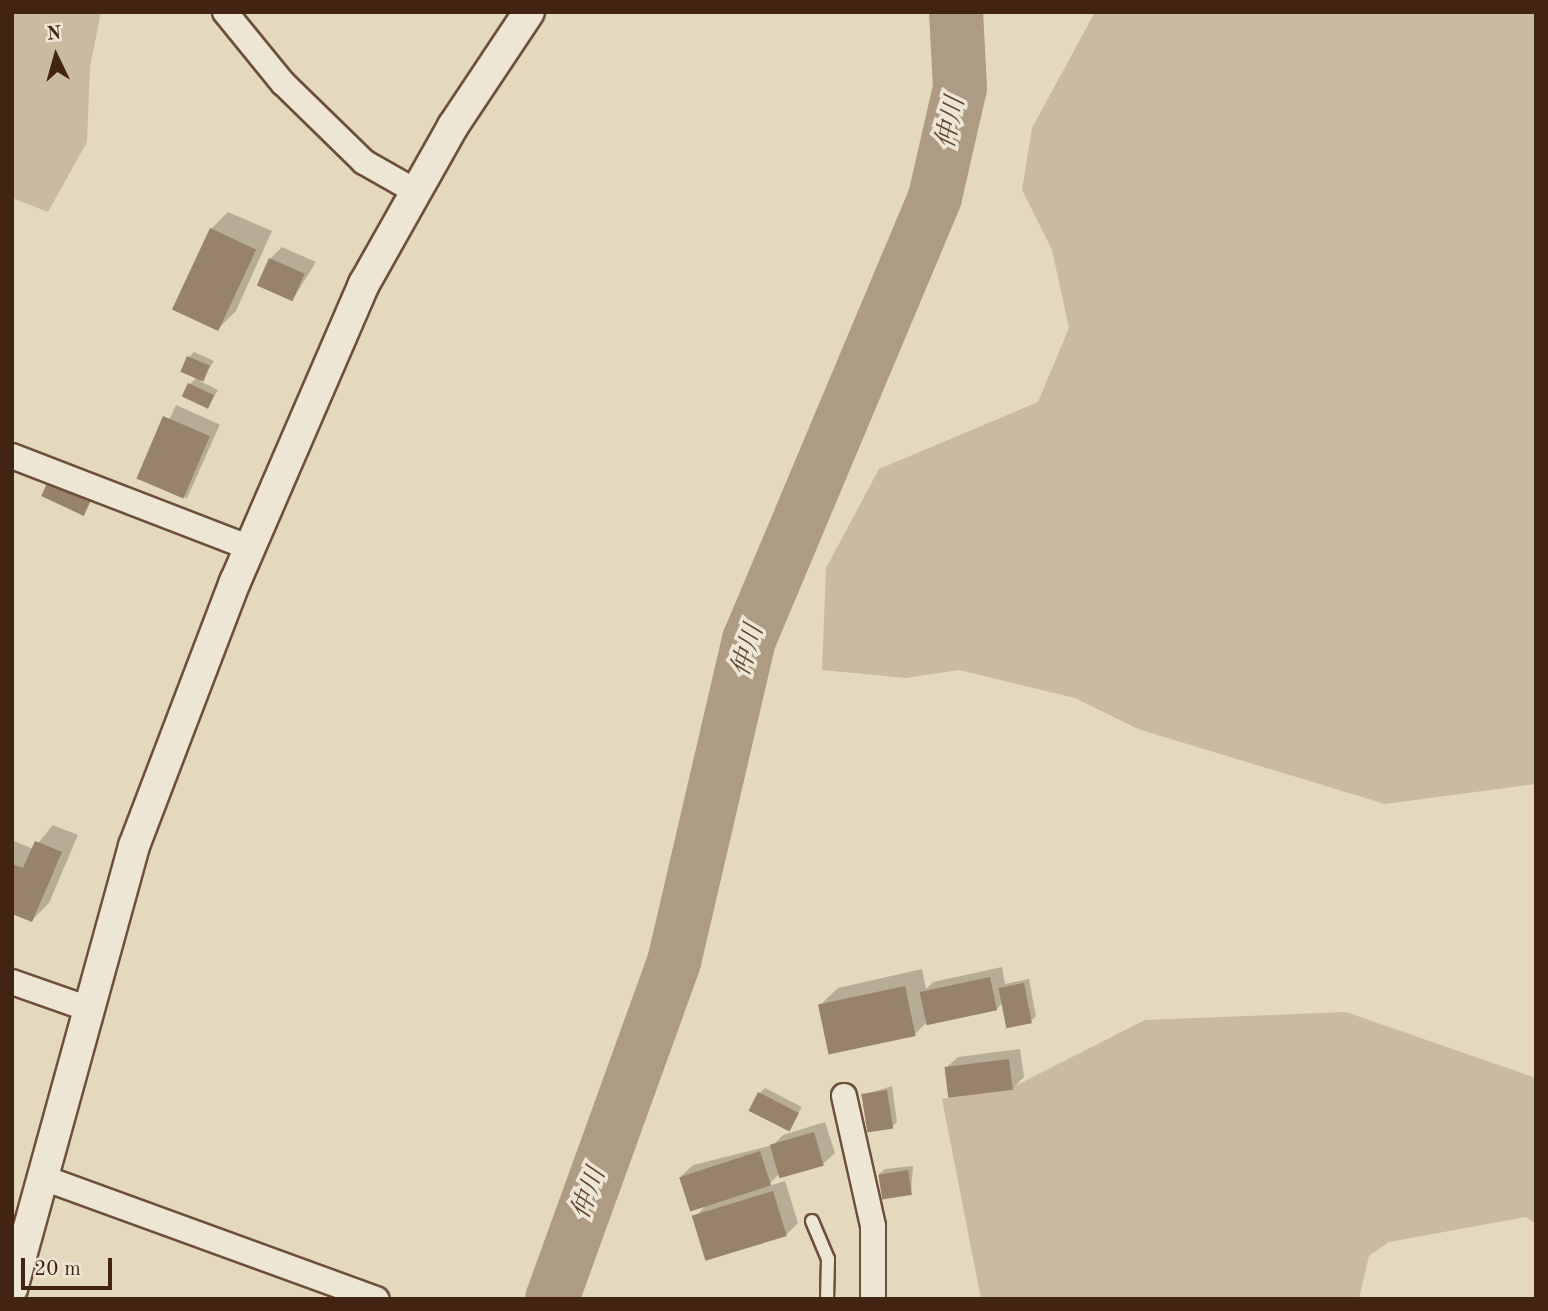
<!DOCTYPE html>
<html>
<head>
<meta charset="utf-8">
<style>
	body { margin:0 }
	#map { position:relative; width:1548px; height:1311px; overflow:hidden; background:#e5d9bd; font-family:"Old Standard TT","Noto Serif JP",serif }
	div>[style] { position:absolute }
	.green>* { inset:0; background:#c9baa0 }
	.shadow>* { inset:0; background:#0003; transform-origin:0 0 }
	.river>* { height:54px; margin:-27px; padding:0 27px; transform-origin:27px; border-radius:27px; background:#ae9b83 }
	.building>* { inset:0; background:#97826a; transform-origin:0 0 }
	.roads { filter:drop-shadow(2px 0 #6c503c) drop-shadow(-2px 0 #6c503c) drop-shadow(0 2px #6c503c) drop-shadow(0 -2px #6c503c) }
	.service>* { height:12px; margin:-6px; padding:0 6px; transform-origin:6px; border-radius:6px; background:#eee6d4 }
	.minor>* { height:24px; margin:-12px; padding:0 12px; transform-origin:12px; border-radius:12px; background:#eee6d4 }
	.tertiary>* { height:30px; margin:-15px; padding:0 15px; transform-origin:15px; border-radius:15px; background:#eee6d4 }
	span { translate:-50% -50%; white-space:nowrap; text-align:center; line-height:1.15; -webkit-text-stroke:7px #eee6d4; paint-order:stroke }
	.water-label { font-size:26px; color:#634733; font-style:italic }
	.frame { position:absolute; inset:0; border:14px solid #432311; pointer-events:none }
	.north { position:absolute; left:21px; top:21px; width:70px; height:70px; -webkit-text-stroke:5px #eee6d4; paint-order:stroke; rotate:355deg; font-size:19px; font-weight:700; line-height:28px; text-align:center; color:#432311 }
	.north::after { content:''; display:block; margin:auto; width:24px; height:32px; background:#432311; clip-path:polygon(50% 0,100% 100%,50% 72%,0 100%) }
	.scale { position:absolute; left:21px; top:1258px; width:91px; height:32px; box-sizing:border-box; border:4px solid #432311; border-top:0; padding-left:9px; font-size:21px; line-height:24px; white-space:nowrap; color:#432311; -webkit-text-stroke:5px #eee6d4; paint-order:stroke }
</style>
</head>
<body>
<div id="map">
	<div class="green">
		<div style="clip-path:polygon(12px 12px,101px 12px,90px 67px,87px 142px,48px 212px,12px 198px)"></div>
		<div style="clip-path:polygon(1095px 12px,1536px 12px,1536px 784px,1385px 804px,1138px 729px,1075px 698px,959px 670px,906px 678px,822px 670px,826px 568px,879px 469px,1038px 402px,1069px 328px,1052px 250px,1022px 190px,1032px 128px)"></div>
		<div style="clip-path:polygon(1346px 1012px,1536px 1078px,1536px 1224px,1526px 1217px,1389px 1242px,1369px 1256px,1359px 1299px,981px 1299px,942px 1099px,1011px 1088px,1145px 1020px)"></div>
	</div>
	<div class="shadow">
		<div style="clip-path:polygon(228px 212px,272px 231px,236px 311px,219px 328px,211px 229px)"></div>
		<div style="clip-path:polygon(282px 247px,316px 262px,293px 299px,270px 259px)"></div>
		<div style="clip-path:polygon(194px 352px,214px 361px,200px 381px,218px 390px,208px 406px,190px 384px,197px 377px,189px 357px)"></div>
		<div style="left:176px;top:405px;width:48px;height:81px;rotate:24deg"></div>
		<div style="clip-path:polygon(53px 825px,78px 835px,49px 903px,32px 920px,12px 913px,12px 840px,33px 849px)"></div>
		<div style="clip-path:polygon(1002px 967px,1005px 984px,1029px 979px,1036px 1016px,1031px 1021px,1004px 1001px,997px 1009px,928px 1021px,915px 1034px,820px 1005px,838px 988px,922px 969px,926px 989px,933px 982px)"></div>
		<div style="clip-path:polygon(1020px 1049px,1024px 1077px,1012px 1089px,946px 1068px,958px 1057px)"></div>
		<div style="clip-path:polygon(892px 1086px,897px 1122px,892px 1127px,863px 1095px)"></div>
		<div style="clip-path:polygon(765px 1088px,802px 1107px,788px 1129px,760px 1093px)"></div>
		<div style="clip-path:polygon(825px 1122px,835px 1153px,823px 1164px,780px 1173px,766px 1187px,785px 1181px,798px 1223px,786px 1235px,694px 1218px,709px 1202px,681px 1176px,693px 1165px,773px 1145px,783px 1135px)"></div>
		<div style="clip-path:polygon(913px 1166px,911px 1194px,879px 1174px,885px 1169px)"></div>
	</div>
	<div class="river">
		<div style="left:552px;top:1299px;width:358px;rotate:-70.1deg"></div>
		<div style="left:674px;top:962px;width:331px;rotate:-76.9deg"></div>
		<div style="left:749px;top:640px;width:480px;rotate:-67.2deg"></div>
		<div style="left:935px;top:197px;width:112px;rotate:-77.1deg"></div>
		<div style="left:960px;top:88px;width:76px;rotate:-93deg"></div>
	</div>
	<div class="building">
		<div style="left:210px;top:228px;width:51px;height:90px;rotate:25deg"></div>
		<div style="left:269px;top:258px;width:39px;height:30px;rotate:24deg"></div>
		<div style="left:187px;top:356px;width:25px;height:17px;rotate:23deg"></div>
		<div style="left:188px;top:383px;width:29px;height:15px;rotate:25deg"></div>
		<div style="left:163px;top:416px;width:51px;height:68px;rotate:23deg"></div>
		<div style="left:50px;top:477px;width:47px;height:21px;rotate:25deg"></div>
		<div style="clip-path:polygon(35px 841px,62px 852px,32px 922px,12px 914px,12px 864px,23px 868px)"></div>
		<div style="left:990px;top:977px;width:34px;height:72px;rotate:78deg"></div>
		<div style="left:1024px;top:983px;width:41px;height:26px;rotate:79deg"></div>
		<div style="left:905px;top:986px;width:51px;height:89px;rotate:78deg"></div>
		<div style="left:1009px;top:1059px;width:31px;height:65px;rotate:83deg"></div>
		<div style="left:887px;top:1090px;width:39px;height:26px;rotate:81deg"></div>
		<div style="left:758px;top:1092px;width:46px;height:21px;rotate:27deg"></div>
		<div style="left:814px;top:1132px;width:35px;height:46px;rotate:74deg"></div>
		<div style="left:760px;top:1151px;width:36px;height:85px;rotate:72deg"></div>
		<div style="left:908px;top:1170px;width:25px;height:30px;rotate:81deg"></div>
		<div style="left:773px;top:1191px;width:47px;height:85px;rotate:73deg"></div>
	</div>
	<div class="roads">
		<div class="service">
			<div style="left:812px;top:1221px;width:41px;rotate:67.2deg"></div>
			<div style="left:828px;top:1259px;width:40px;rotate:91.4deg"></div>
		</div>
		<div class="minor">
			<div style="left:225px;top:12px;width:92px;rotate:50.8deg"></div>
			<div style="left:283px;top:83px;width:113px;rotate:44.3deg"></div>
			<div style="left:364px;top:162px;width:59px;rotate:29.6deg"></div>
			<div style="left:12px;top:456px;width:255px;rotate:21.1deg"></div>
			<div style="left:12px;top:982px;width:82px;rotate:19.3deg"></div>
			<div style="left:844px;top:1096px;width:133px;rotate:77.4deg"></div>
			<div style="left:873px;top:1226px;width:73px;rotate:90deg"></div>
			<div style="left:41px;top:1177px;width:357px;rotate:20deg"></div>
		</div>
		<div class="tertiary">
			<div style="left:12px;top:1289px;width:459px;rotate:-74.6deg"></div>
			<div style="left:134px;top:846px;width:283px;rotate:-69.1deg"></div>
			<div style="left:235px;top:582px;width:325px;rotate:-66.6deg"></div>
			<div style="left:364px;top:284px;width:181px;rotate:-60.6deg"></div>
			<div style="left:453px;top:126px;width:137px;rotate:-56.3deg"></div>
		</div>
	</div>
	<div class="water-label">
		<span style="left:952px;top:123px;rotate:-78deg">仲川</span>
		<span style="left:749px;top:651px;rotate:-73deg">仲川</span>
		<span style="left:590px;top:1194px;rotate:-70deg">仲川</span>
	</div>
	<div class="frame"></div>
	<div class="north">N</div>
	<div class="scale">20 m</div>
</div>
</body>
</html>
